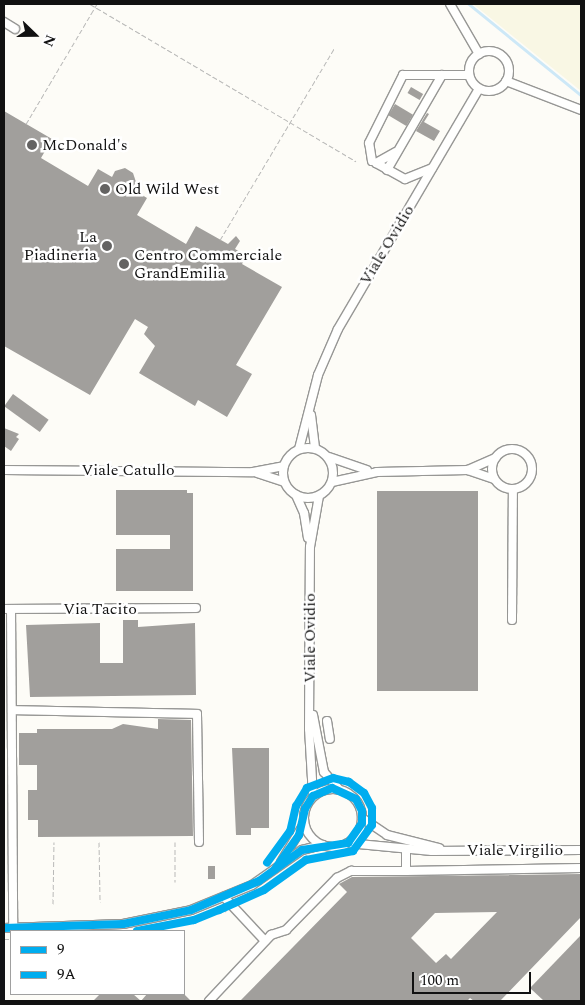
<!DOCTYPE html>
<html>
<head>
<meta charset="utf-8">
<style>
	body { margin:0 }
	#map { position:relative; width:585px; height:1005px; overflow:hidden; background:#fdfcf7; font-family:Spectral,serif }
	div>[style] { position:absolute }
	.farmland>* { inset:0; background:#f9f7e4 }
	.stream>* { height:2.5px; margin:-1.25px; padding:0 1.25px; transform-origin:1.25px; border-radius:1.25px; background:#cde8f7 }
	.building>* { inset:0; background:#a19f9c; transform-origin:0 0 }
	.path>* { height:1px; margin-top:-0.5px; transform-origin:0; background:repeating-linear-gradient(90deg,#b9b9b8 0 5px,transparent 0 7.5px) }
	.roads { filter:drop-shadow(1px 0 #979795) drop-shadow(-1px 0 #979795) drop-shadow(0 1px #979795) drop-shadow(0 -1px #979795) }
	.minor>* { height:8px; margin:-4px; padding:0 4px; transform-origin:4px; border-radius:4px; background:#fffffe }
	.minor>.ring { margin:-4px; padding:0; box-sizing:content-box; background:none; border:8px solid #fffffe; border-radius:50% }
	.bus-1>* { height:8px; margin:-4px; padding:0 4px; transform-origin:4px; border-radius:4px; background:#00adef }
	.bus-2>* { height:8px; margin:-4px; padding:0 4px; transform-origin:4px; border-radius:4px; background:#00adef }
	.dots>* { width:14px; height:14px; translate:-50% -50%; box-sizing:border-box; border:2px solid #fff; border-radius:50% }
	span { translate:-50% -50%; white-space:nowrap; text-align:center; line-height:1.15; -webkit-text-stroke:5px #fff; paint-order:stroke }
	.poi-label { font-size:16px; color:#111 }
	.left { translate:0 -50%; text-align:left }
	.right { translate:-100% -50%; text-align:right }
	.street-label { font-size:16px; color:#111 }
	.frame { position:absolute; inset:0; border:5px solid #111; pointer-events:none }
	.legend { position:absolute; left:10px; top:930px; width:175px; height:65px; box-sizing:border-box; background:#fff; border:1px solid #a0a0a0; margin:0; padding:6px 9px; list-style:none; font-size:15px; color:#111 }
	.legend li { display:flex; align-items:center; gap:10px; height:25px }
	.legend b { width:25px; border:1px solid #a0a0a0 }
	.north { position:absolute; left:10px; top:10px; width:50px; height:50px; -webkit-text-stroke:4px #fff; paint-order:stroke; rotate:112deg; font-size:14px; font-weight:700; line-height:20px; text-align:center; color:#111 }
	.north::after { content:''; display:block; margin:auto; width:18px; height:22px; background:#111; clip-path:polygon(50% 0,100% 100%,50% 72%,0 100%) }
	.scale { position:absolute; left:412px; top:972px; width:119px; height:22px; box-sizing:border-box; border:2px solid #111; border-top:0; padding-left:6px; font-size:15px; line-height:18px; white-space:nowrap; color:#111; -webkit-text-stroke:4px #fff; paint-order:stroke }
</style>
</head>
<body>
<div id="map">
	<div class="farmland">
		<div style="clip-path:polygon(473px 4px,581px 4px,581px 91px)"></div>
	</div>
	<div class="stream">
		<div style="left:469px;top:4px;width:144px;rotate:39.1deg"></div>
	</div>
	<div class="building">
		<div style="left:411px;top:87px;width:14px;height:7px;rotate:30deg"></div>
		<div style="left:395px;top:104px;width:21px;height:13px;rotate:31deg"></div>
		<div style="clip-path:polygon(4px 111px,52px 139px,41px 158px,88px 186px,98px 169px,112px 177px,115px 171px,125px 168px,133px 173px,136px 182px,132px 189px,147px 198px,137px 215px,186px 244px,196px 226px,228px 244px,236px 236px,240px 241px,235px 249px,247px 256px,242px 264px,282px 287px,236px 365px,252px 374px,227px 417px,198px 400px,195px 406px,139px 373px,155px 346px,144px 334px,148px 327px,135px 319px,90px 395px,4px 346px)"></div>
		<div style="clip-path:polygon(427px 113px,429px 114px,424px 122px,440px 131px,434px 141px,416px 131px)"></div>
		<div style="left:13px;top:394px;width:44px;height:15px;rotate:36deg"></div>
		<div style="clip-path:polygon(4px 428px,19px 434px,16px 437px,19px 439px,11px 451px,4px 446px)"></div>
		<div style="clip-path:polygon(116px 490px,187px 490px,187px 493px,193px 493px,193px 591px,116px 591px,116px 549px,170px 549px,170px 535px,116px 535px)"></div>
		<div style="left:478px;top:491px;width:200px;height:101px;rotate:90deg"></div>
		<div style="clip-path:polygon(123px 620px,138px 620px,138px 627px,195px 623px,196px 695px,30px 697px,26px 625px,100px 623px,100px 663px,123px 663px)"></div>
		<div style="clip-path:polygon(158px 719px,191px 720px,193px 836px,38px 837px,38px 820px,28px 820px,28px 790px,37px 790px,37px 765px,19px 765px,19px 733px,37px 733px,37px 729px,112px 729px,123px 724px,158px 729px)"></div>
		<div style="clip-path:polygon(232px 748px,269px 748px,269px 828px,251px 828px,251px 835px,236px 835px)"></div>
		<div style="left:208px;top:866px;width:7px;height:13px"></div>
		<div style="clip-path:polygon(evenodd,581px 874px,581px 917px,500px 1001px,474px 1001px,470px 998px,467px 1001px,240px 1001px,347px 892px,339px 884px,352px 877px,581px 874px,497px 912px,451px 959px,446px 954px,436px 963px,411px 938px,435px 913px,497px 912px)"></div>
		<div style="clip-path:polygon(581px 935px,581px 1001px,544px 1001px,530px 988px)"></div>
		<div style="clip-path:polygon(100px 994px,133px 994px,141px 1001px,147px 994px,184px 994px,191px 1001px,93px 1001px)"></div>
	</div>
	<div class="path">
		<div style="left:90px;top:4px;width:309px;rotate:30.6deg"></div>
		<div style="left:26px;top:124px;width:139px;rotate:-59.4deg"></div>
		<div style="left:220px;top:240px;width:225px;rotate:-59.2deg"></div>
		<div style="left:99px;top:842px;width:60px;rotate:89deg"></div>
		<div style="left:175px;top:842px;width:40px;rotate:90deg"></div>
		<div style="left:53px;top:904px;width:62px;rotate:-89.1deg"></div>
		<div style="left:152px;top:931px;width:77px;rotate:-15.1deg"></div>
		<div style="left:4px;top:939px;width:7px"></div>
	</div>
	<div class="roads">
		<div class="minor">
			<div style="left:450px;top:4px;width:58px;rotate:59.9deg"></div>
			<div style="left:4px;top:22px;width:13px;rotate:32deg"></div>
			<div class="ring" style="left:469px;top:51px;width:32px;height:32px"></div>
			<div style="left:506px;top:81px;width:80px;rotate:21.1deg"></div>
			<div style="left:372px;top:161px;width:18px;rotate:-99deg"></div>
			<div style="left:369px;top:143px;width:76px;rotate:-63.4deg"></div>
			<div style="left:403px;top:75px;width:66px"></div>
			<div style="left:376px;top:163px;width:33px;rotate:29deg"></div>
			<div style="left:405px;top:179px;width:29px;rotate:-22deg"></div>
			<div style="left:376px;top:163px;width:23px;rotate:-29deg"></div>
			<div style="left:387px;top:170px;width:110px;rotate:-59.9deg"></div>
			<div style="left:311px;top:415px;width:33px;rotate:83deg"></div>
			<div class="ring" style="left:283px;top:448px;width:42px;height:42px"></div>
			<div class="ring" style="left:492px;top:449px;width:32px;height:32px"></div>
			<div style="left:299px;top:449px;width:76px;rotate:-75.6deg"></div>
			<div style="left:318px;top:375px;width:50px;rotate:-66.5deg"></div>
			<div style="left:338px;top:329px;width:278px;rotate:-59.6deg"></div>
			<div style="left:329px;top:457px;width:40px;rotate:18.9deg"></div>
			<div style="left:4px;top:470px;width:249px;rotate:0.5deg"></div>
			<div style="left:253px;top:472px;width:31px;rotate:-11deg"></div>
			<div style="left:257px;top:473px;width:28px;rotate:18deg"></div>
			<div style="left:494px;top:479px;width:28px;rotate:-161deg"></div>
			<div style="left:468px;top:470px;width:30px;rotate:-24deg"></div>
			<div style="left:332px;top:482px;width:46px;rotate:-12.5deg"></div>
			<div style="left:377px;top:472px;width:91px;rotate:-1.3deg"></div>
			<div style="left:296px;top:495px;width:20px;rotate:66deg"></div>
			<div style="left:304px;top:513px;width:25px;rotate:81deg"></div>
			<div style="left:4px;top:609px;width:192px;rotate:-0.3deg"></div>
			<div style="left:11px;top:609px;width:319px;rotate:89.6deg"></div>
			<div style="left:512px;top:620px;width:131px;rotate:-89.6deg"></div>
			<div style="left:12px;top:710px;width:185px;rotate:1.2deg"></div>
			<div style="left:197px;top:714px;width:128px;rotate:89.1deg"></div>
			<div style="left:313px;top:715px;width:58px;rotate:79.1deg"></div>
			<div style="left:324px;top:772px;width:23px;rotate:49deg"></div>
			<div style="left:327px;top:721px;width:18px;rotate:81deg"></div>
			<div class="ring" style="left:304px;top:789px;width:50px;height:50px"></div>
			<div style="left:313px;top:796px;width:67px;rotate:-93.4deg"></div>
			<div style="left:309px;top:729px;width:182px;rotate:-89.7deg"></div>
			<div style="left:310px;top:547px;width:52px;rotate:-80deg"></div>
			<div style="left:362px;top:818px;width:30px;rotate:34deg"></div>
			<div style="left:387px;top:835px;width:54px;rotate:14deg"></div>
			<div style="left:348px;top:843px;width:84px;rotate:5.4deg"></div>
			<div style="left:432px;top:851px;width:149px;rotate:-0.4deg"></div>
			<div style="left:281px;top:862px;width:44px;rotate:-58.8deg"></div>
			<div style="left:406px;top:871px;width:175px;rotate:-1deg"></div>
			<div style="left:224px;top:897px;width:60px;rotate:47deg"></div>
			<div style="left:4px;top:928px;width:119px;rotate:-1.9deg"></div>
			<div style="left:123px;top:924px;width:69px;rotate:-11.6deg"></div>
			<div style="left:191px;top:910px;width:66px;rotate:-22.3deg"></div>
			<div style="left:252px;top:885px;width:61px;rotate:-35deg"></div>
			<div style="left:302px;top:850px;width:21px;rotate:-14deg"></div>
			<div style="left:209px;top:1001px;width:91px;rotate:-46.8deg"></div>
			<div style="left:271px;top:935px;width:16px;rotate:-18deg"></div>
			<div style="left:286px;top:930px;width:73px;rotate:-45.6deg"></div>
			<div style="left:337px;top:878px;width:16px;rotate:-27deg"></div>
			<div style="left:351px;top:871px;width:55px"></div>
			<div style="left:406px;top:871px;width:21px;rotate:-90deg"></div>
		</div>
	</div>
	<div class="bus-1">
		<div style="left:4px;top:928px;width:119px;rotate:-1.9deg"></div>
		<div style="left:123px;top:924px;width:69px;rotate:-11.6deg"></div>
		<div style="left:191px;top:910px;width:74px;rotate:-23.1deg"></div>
		<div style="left:259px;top:881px;width:53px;rotate:-35.8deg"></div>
		<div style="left:302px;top:850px;width:47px;rotate:-8.7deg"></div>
		<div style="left:348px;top:843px;width:24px;rotate:-55deg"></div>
		<div style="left:362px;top:823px;width:12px;rotate:-90deg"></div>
		<div style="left:362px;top:811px;width:13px;rotate:-117deg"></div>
		<div style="left:356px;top:799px;width:26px;rotate:-155deg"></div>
		<div style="left:332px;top:788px;width:21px;rotate:157deg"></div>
		<div style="left:313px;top:796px;width:15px;rotate:122deg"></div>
		<div style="left:305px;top:809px;width:27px;rotate:103deg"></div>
		<div style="left:299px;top:835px;width:42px;rotate:125.2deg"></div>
	</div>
	<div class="bus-2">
		<div style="left:137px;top:931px;width:58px;rotate:-10.9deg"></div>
		<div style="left:194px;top:920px;width:27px;rotate:-22deg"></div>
		<div style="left:219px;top:910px;width:49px;rotate:-24deg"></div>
		<div style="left:264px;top:890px;width:52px;rotate:-35.5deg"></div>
		<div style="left:306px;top:860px;width:48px;rotate:-10.8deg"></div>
		<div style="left:353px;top:851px;width:32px;rotate:-54deg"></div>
		<div style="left:372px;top:825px;width:17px;rotate:-90deg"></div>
		<div style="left:372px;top:808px;width:17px;rotate:-118deg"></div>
		<div style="left:364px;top:793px;width:19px;rotate:-144deg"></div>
		<div style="left:349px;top:782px;width:16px;rotate:-166deg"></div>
		<div style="left:333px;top:778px;width:28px;rotate:159deg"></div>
		<div style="left:307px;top:788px;width:21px;rotate:121deg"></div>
		<div style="left:296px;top:806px;width:26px;rotate:103deg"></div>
		<div style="left:290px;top:831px;width:39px;rotate:126deg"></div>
	</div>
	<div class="dots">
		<div style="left:32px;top:145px;background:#646362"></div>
		<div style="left:105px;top:189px;background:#646362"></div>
		<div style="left:107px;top:246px;background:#646362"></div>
		<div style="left:124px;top:264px;background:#646362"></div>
	</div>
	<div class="poi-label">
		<span class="left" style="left:42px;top:145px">McDonald's</span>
		<span class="left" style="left:115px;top:189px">Old Wild West</span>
		<span class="right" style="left:97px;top:246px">La<br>Piadineria</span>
		<span class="left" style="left:134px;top:264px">Centro Commerciale<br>GrandEmilia</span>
	</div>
	<div class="street-label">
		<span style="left:387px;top:245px;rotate:-59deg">Viale Ovidio</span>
		<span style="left:128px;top:470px">Viale Catullo</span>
		<span style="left:100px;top:609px">Via Tacito</span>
		<span style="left:310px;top:638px;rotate:-90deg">Viale Ovidio</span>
		<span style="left:515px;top:850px">Viale Virgilio</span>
	</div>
	<div class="frame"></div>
	<ul class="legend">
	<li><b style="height:6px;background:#00adef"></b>9</li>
	<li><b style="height:6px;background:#00adef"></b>9A</li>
	</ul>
	<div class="north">N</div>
	<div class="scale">100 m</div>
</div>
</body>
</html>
